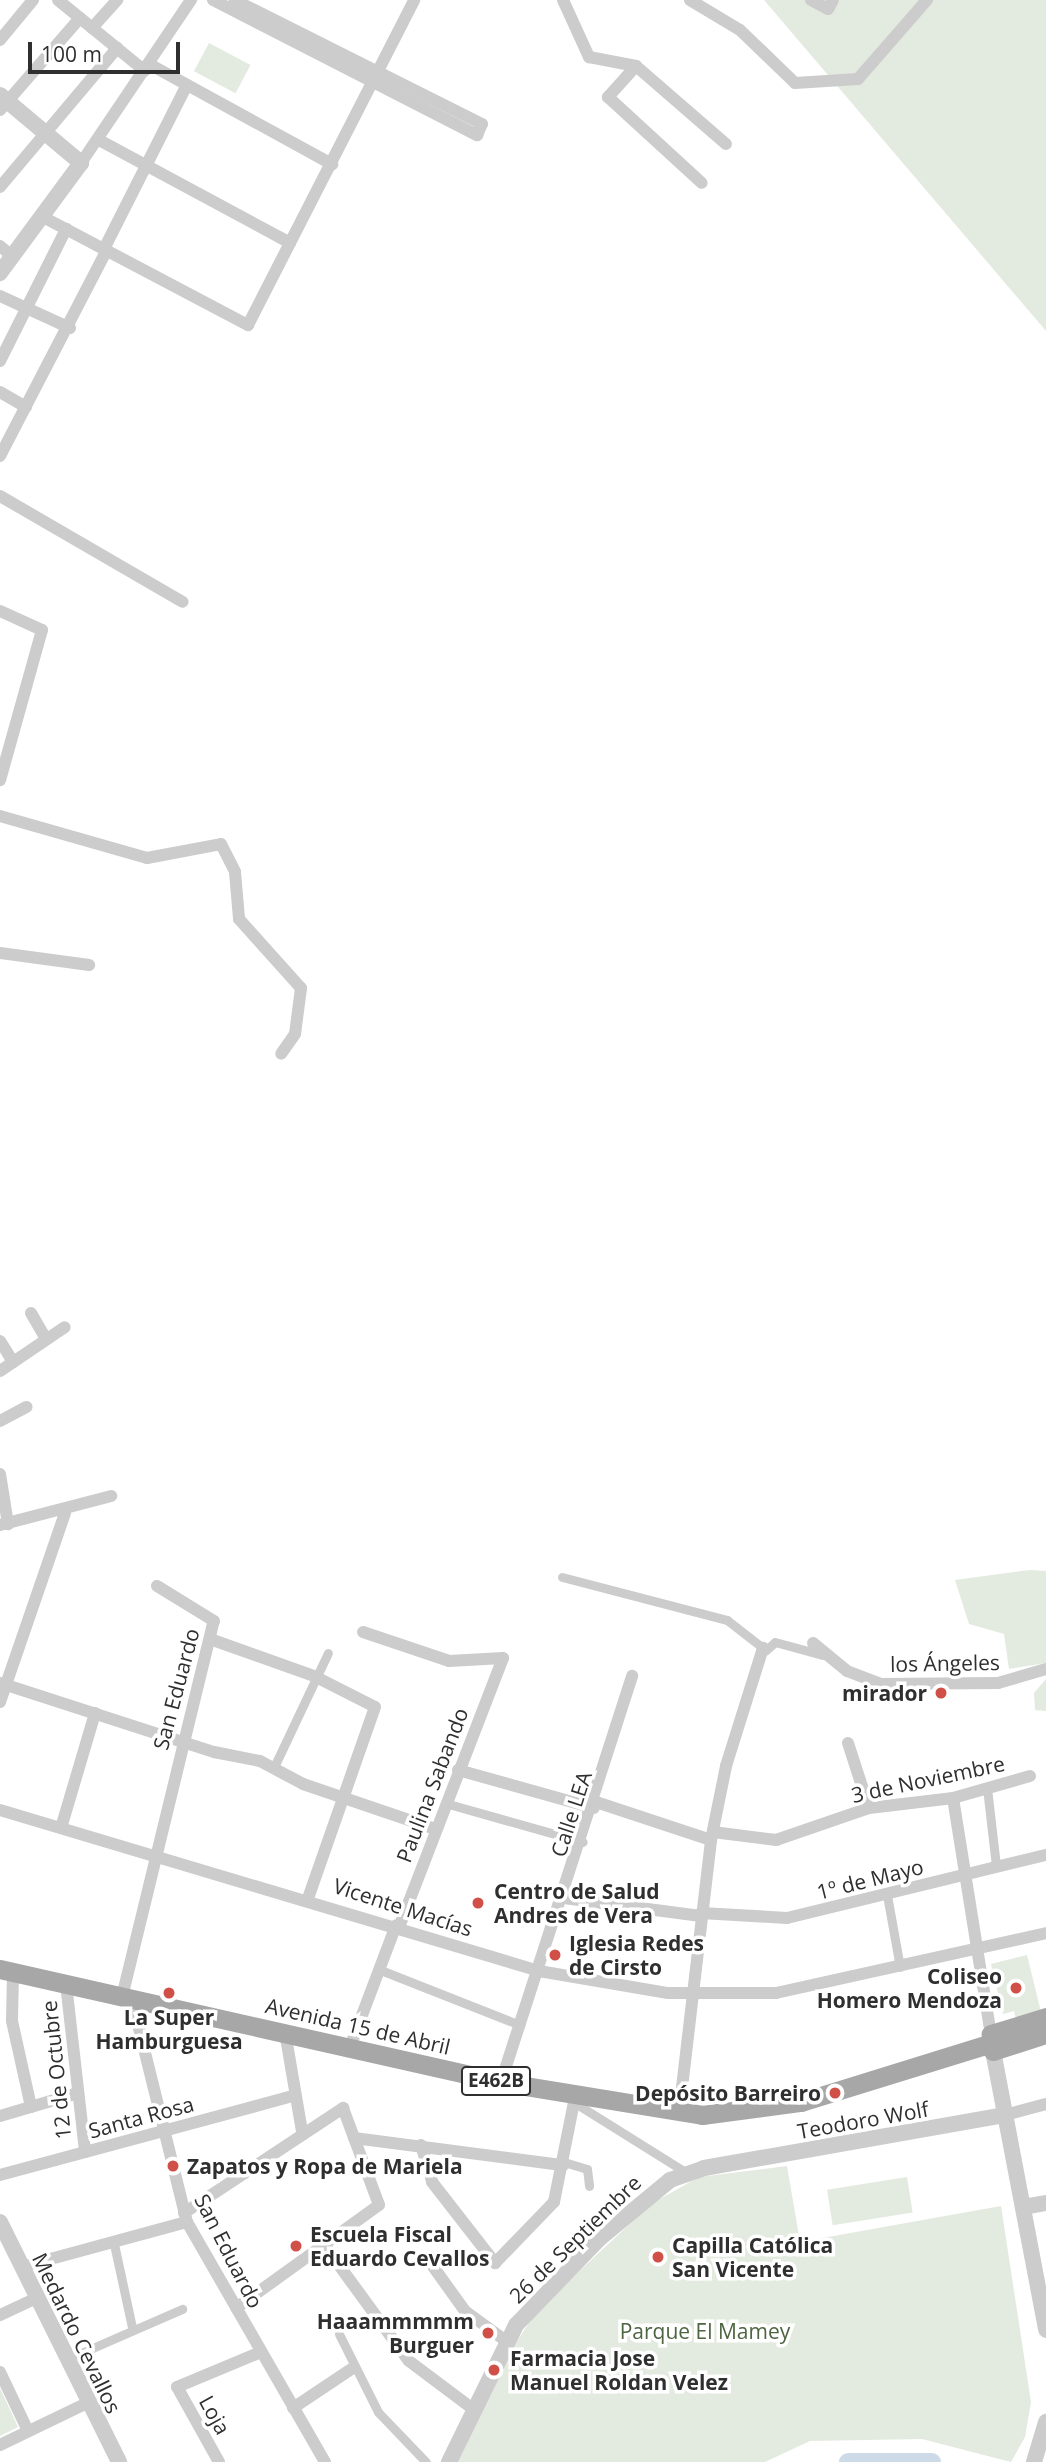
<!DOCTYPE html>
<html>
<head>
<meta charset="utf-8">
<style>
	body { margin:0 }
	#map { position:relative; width:1046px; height:2462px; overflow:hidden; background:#fff; font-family:"Open Sans",sans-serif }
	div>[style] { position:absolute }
	.green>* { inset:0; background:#e3eadf; transform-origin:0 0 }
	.river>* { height:18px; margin:-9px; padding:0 9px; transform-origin:9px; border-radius:9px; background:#cddae8 }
	.pedestrian>* { height:9px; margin:-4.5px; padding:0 4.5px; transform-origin:4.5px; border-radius:4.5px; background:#ccc }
	.minor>* { height:12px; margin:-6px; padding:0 6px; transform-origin:6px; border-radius:6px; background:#ccc }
	.tertiary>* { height:16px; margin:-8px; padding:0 8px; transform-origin:8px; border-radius:8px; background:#ccc }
	.primary>* { height:19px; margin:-9.5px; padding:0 9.5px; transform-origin:9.5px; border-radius:9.5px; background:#a7a7a7 }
	.dots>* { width:19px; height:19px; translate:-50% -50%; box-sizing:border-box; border:4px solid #fff; border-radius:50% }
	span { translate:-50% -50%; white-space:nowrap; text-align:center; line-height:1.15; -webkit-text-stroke:7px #fff; paint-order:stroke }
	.shield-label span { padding:2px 5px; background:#fff; border:2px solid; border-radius:5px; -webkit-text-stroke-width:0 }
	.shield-label { font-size:19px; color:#2f2f2f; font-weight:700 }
	.street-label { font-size:21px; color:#2f2f2f }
	.poi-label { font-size:21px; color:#2f2f2f; font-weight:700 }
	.right { translate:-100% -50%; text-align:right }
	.left { translate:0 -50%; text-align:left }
	.park-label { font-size:21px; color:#4e6542 }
	.scale { position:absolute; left:28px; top:42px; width:152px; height:32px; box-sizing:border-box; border:4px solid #2f2f2f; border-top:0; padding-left:9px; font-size:21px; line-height:24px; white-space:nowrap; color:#2f2f2f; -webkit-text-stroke:5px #fff; paint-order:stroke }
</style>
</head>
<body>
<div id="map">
	<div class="green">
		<div style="clip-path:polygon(764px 0,1046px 0,1046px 331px)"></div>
		<div style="left:209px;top:43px;width:47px;height:32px;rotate:28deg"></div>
		<div style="clip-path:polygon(1030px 1570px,1046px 1571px,1046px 1663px,1009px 1669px,1004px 1634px,969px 1624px,955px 1580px)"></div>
		<div style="clip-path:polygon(1046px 1679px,1046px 1711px,1035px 1710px,1034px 1693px)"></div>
		<div style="clip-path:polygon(1027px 1955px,1041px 2012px,1016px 2019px,1014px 2011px,1003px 2014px,991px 1964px)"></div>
		<div style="clip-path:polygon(787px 2166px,800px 2242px,1001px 2206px,1031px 2402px,1025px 2437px,1011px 2462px,922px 2439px,810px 2441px,765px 2462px,457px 2462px,505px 2358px,538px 2310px,651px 2204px,699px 2177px)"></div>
		<div style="left:907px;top:2177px;width:36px;height:81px;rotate:81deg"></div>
		<div style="clip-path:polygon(0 2388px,18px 2427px,0 2436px)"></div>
	</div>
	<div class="river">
		<div style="left:848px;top:2462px;width:84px"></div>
	</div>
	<div class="pedestrian">
		<div style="left:562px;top:1577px;width:171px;rotate:14.6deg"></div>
		<div style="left:727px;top:1620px;width:46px;rotate:37.9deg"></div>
		<div style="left:765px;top:1651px;width:13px;rotate:-42deg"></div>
		<div style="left:775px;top:1642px;width:50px;rotate:15.2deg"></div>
		<div style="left:274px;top:1767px;width:126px;rotate:-64.7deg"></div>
		<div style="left:987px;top:1788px;width:79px;rotate:83.4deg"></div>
		<div style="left:445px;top:1803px;width:143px;rotate:15.8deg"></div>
		<div style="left:887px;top:1895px;width:73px;rotate:79.8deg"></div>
		<div style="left:378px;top:1969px;width:153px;rotate:21.5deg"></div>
		<div style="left:575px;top:2103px;width:132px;rotate:32deg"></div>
		<div style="left:564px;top:2162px;width:24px;rotate:17deg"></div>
		<div style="left:587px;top:2169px;width:17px;rotate:83deg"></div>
		<div style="left:114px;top:2244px;width:85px;rotate:77.8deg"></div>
		<div style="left:339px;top:2334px;width:87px;rotate:63.4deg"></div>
		<div style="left:378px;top:2412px;width:69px;rotate:46.2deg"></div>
		<div style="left:65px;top:2360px;width:128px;rotate:-23.6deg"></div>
	</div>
	<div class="minor">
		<div style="left:58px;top:0;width:112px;rotate:39.2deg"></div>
		<div style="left:213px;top:0;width:297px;rotate:27.1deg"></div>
		<div style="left:477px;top:135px;width:12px;rotate:-66deg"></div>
		<div style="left:482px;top:124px;width:277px;rotate:-153.4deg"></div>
		<div style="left:563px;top:0;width:63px;rotate:65.5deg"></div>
		<div style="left:589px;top:57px;width:48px;rotate:10.8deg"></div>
		<div style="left:636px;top:66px;width:119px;rotate:40.9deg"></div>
		<div style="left:690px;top:0;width:58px;rotate:31deg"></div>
		<div style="left:740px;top:30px;width:76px;rotate:43.9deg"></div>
		<div style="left:795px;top:83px;width:63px;rotate:-3.6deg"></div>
		<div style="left:858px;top:79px;width:105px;rotate:-48.9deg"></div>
		<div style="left:811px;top:0;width:19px;rotate:28deg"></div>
		<div style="left:828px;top:9px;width:10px;rotate:-61deg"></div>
		<div style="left:92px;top:28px;width:38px;rotate:-48deg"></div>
		<div style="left:0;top:40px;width:52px;rotate:-50.5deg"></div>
		<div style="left:149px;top:64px;width:209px;rotate:28.7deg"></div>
		<div style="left:636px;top:66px;width:42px;rotate:132.1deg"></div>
		<div style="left:608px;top:97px;width:127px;rotate:42.5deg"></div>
		<div style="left:0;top:110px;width:122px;rotate:-49deg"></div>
		<div style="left:99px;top:140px;width:217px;rotate:28.3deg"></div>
		<div style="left:81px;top:163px;width:197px;rotate:-56deg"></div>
		<div style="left:0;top:187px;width:182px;rotate:-49.9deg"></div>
		<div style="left:43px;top:217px;width:232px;rotate:27.8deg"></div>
		<div style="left:248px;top:325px;width:365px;rotate:-62.9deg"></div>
		<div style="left:0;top:246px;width:17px;rotate:40deg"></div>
		<div style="left:104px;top:249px;width:184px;rotate:-63.2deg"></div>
		<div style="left:0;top:296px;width:77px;rotate:24.6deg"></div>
		<div style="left:0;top:361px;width:148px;rotate:-63.4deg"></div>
		<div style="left:0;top:392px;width:30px;rotate:30deg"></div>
		<div style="left:0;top:456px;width:232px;rotate:-62.6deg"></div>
		<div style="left:0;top:496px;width:211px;rotate:30.1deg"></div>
		<div style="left:0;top:611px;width:46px;rotate:24.3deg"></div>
		<div style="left:42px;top:630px;width:156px;rotate:105.6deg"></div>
		<div style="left:0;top:816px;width:153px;rotate:15.9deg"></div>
		<div style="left:147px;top:858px;width:75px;rotate:-10.7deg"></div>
		<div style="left:221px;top:844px;width:31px;rotate:63deg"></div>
		<div style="left:235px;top:872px;width:47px;rotate:85.1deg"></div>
		<div style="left:239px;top:919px;width:93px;rotate:48.1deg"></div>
		<div style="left:301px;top:988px;width:46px;rotate:97.4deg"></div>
		<div style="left:295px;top:1034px;width:24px;rotate:125deg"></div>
		<div style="left:0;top:953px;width:90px;rotate:7.7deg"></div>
		<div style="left:31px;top:1313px;width:30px;rotate:60deg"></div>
		<div style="left:0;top:1341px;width:25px;rotate:58deg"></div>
		<div style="left:0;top:1371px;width:78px;rotate:-34.1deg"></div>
		<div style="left:0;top:1421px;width:30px;rotate:-28deg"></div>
		<div style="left:0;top:1474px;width:51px;rotate:80.9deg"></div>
		<div style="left:0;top:1525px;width:115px;rotate:-14.6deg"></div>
		<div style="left:363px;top:1632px;width:91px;rotate:18.6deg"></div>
		<div style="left:449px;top:1661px;width:54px;rotate:-3.2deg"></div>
		<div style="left:503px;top:1658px;width:288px;rotate:111.1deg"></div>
		<div style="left:210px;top:1639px;width:110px;rotate:19.6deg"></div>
		<div style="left:314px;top:1676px;width:68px;rotate:26.9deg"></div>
		<div style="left:375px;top:1707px;width:202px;rotate:109.3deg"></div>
		<div style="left:813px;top:1643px;width:44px;rotate:39.5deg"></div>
		<div style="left:847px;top:1671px;width:36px;rotate:21deg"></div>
		<div style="left:881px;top:1684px;width:117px;rotate:-0.5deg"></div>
		<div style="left:998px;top:1683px;width:50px;rotate:-16.3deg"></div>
		<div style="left:0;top:1683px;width:225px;rotate:17.9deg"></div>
		<div style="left:214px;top:1752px;width:47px;rotate:11.1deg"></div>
		<div style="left:260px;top:1761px;width:49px;rotate:28.1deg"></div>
		<div style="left:303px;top:1784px;width:139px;rotate:18.8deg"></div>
		<div style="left:0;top:1702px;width:200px;rotate:-71deg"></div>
		<div style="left:848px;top:1743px;width:68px;rotate:72.1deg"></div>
		<div style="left:458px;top:1770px;width:141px;rotate:15.6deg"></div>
		<div style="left:953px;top:1798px;width:239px;rotate:80.9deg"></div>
		<div style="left:596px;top:1802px;width:121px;rotate:18.3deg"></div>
		<div style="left:0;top:1810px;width:563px;rotate:16.63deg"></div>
		<div style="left:539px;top:1971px;width:131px;rotate:9.7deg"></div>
		<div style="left:668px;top:1993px;width:108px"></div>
		<div style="left:776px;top:1993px;width:277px;rotate:-12.5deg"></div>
		<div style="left:61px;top:1828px;width:120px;rotate:-73.5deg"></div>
		<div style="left:713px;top:1832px;width:64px;rotate:7.2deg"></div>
		<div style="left:776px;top:1840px;width:98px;rotate:-19deg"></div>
		<div style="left:869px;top:1808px;width:85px;rotate:-6.8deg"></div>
		<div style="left:953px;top:1798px;width:80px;rotate:-15.9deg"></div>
		<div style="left:564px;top:1898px;width:138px;rotate:7.5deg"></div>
		<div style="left:701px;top:1913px;width:86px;rotate:3.3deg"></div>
		<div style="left:787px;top:1918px;width:267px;rotate:-13.7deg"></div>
		<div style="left:13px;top:1973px;width:48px;rotate:91.2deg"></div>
		<div style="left:12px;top:2021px;width:88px;rotate:77.5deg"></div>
		<div style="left:66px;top:1984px;width:169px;rotate:83.5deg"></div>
		<div style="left:122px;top:1997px;width:387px;rotate:-76.3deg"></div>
		<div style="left:214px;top:1621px;width:67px;rotate:-148.4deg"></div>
		<div style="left:132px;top:2000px;width:229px;rotate:76.1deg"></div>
		<div style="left:187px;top:2222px;width:277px;rotate:60.1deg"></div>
		<div style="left:285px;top:2032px;width:100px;rotate:80.3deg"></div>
		<div style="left:350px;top:2047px;width:130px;rotate:-69.3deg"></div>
		<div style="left:501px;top:2082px;width:427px;rotate:-72.1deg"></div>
		<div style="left:679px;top:2113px;width:275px;rotate:-83.3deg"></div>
		<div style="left:711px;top:1840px;width:76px;rotate:-78.5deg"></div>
		<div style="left:726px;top:1766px;width:124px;rotate:-72.6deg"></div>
		<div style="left:1005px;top:2115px;width:42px;rotate:-15deg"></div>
		<div style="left:0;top:2116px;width:81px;rotate:-16.4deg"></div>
		<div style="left:354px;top:2138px;width:211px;rotate:7.4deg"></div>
		<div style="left:421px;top:2145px;width:39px;rotate:73deg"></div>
		<div style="left:432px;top:2182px;width:103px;rotate:52.1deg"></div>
		<div style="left:495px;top:2263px;width:85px;rotate:-46deg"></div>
		<div style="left:554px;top:2202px;width:107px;rotate:-78.7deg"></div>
		<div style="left:0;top:2175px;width:303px;rotate:-15.1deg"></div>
		<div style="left:184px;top:2213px;width:191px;rotate:-33.4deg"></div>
		<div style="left:343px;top:2108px;width:103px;rotate:69.6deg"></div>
		<div style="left:379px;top:2205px;width:176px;rotate:144.2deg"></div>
		<div style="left:325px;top:2246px;width:142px;rotate:53.9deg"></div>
		<div style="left:409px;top:2361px;width:80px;rotate:36.9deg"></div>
		<div style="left:427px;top:2258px;width:65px;rotate:54.4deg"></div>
		<div style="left:465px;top:2311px;width:51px;rotate:36.2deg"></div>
		<div style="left:21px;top:2267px;width:172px;rotate:-15.2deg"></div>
		<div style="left:0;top:2315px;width:40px;rotate:-25deg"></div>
		<div style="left:0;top:2372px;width:65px;rotate:64.6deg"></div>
		<div style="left:293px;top:2408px;width:72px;rotate:-33.7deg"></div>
		<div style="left:0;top:2445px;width:97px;rotate:-25.8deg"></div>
		<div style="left:219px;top:2462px;width:86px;rotate:-119.2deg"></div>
		<div style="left:177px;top:2387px;width:91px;rotate:-22.6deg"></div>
	</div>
	<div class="tertiary">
		<div style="left:0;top:95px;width:106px;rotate:40deg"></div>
		<div style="left:81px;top:163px;width:137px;rotate:126.4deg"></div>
		<div style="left:993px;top:2051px;width:284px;rotate:79.2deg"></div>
		<div style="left:1023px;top:2207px;width:23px;rotate:-10deg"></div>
		<div style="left:0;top:2222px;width:268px;rotate:63.6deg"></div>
		<div style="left:449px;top:2462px;width:153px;rotate:-63.9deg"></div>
		<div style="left:516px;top:2325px;width:121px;rotate:-46deg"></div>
		<div style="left:600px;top:2238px;width:91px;rotate:-39.6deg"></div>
		<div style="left:670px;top:2180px;width:36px;rotate:-19deg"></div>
		<div style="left:704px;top:2168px;width:306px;rotate:-10deg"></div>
		<div style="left:1034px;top:2462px;width:42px;rotate:-73.3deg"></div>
	</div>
	<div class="primary">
		<div style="left:0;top:1969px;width:514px;rotate:12.71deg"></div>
		<div style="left:501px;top:2082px;width:204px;rotate:9.3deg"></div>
		<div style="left:702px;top:2115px;width:100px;rotate:-7.5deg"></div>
		<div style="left:801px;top:2102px;width:200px;rotate:-17.2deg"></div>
		<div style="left:1046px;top:2017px;width:58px;rotate:162.8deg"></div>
		<div style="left:991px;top:2034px;width:17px;rotate:83deg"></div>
		<div style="left:993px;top:2051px;width:56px;rotate:-17.8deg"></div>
	</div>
	<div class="dots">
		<div style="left:941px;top:1693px;background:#d05047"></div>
		<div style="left:478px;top:1903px;background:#d05047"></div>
		<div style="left:555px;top:1955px;background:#d05047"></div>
		<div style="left:1016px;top:1988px;background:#d05047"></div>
		<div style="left:169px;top:1993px;background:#d05047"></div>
		<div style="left:835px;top:2093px;background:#d05047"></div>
		<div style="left:173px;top:2166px;background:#d05047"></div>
		<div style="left:296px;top:2246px;background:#d05047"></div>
		<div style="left:658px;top:2257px;background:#d05047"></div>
		<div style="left:488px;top:2333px;background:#d05047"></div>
		<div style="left:494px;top:2370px;background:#d05047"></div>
	</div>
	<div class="shield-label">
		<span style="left:496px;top:2081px">E462B</span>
	</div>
	<div class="street-label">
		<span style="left:945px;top:1663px;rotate:-1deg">los Ángeles</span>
		<span style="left:176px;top:1689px;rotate:-75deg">San Eduardo</span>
		<span style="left:928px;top:1779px;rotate:-12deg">3 de Noviembre</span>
		<span style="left:432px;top:1785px;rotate:-69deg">Paulina Sabando</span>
		<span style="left:571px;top:1814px;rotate:-72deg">Calle LEA</span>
		<span style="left:870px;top:1879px;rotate:-14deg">1º de Mayo</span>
		<span style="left:403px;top:1907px;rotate:18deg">Vicente Macías</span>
		<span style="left:358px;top:2026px;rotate:13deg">Avenida 15 de Abril</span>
		<span style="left:56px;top:2070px;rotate:-96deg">12 de Octubre</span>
		<span style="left:141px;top:2117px;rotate:-15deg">Santa Rosa</span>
		<span style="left:863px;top:2120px;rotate:-10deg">Teodoro Wolf</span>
		<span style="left:575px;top:2239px;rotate:-44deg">26 de Septiembre</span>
		<span style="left:229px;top:2251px;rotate:63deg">San Eduardo</span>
		<span style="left:77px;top:2333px;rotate:64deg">Medardo Cevallos</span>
		<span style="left:215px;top:2415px;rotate:61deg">Loja</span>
	</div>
	<div class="poi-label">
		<span class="right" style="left:927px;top:1693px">mirador</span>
		<span class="left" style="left:494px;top:1903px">Centro de Salud<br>Andres de Vera</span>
		<span class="left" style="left:569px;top:1955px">Iglesia Redes<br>de Cirsto</span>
		<span class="right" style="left:1002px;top:1988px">Coliseo<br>Homero Mendoza</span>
		<span style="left:169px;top:2029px">La Super<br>Hamburguesa</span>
		<span class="right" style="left:821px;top:2093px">Depósito Barreiro</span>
		<span class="left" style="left:187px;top:2166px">Zapatos y Ropa de Mariela</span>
		<span class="left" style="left:310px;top:2246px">Escuela Fiscal<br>Eduardo Cevallos</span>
		<span class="left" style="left:672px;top:2257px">Capilla Católica<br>San Vicente</span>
		<span class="right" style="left:474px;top:2333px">Haaammmmm<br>Burguer</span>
		<span class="left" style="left:510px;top:2370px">Farmacia Jose<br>Manuel Roldan Velez</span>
	</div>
	<div class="park-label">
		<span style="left:705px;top:2331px">Parque El Mamey</span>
	</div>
	<div class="scale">100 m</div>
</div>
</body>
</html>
